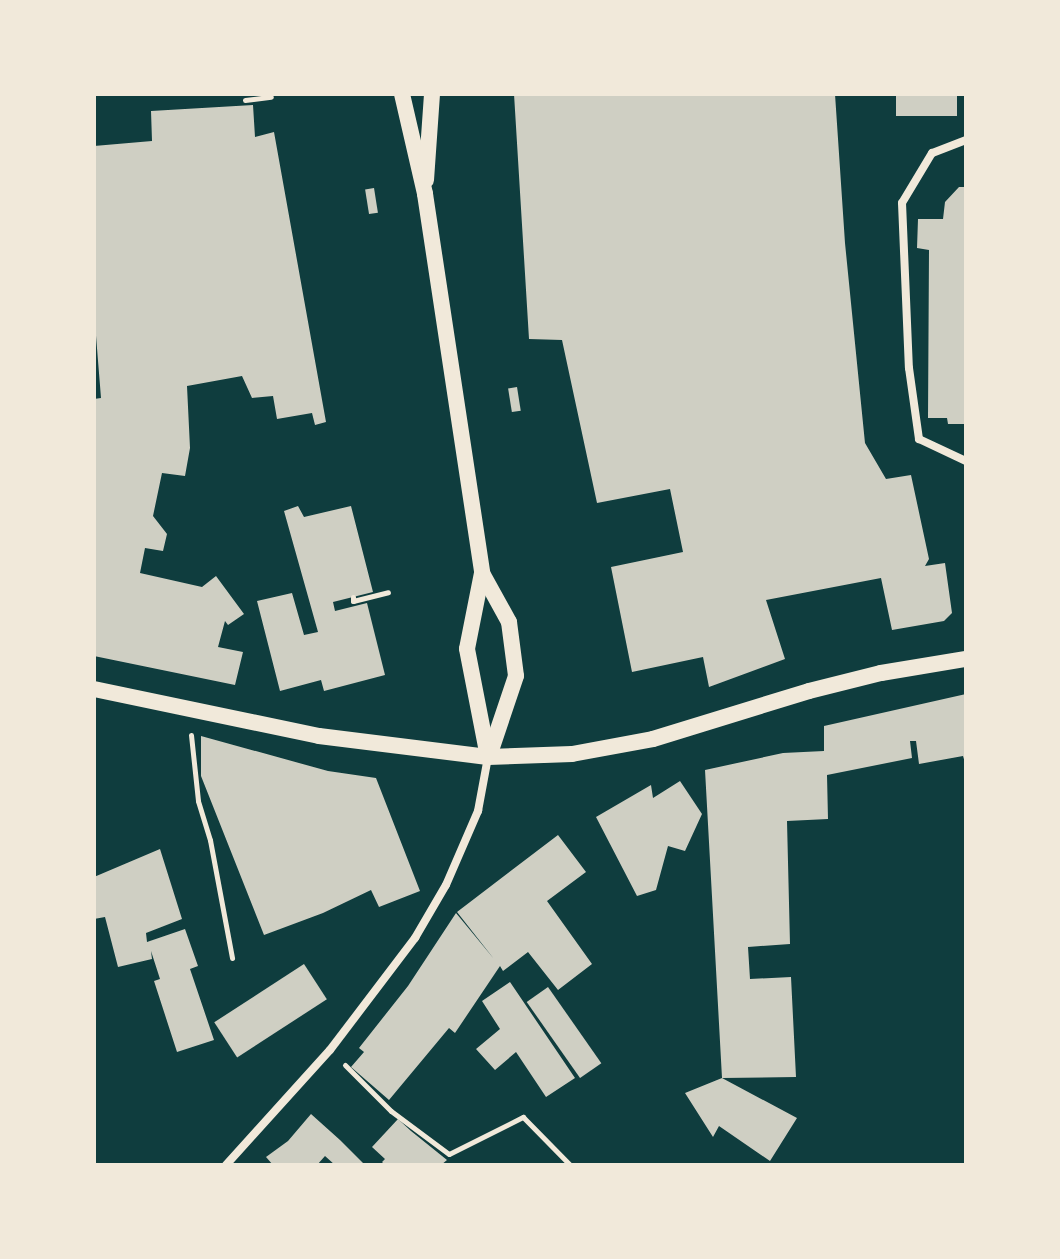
<!DOCTYPE html>
<html>
<head>
<meta charset="utf-8">
<style>
	body { margin:0 }
	#map { position:relative; width:1060px; height:1259px; overflow:hidden; background:#0f3d3e; font-family:"Space Grotesk",sans-serif }
	div>[style] { position:absolute }
	.building>* { inset:0; background:#cfcfc3; transform-origin:0 0 }
	.path>* { height:5px; margin:-2.5px; padding:0 2.5px; transform-origin:2.5px; border-radius:2.5px; background:#f1e9da }
	.minor>* { height:8px; margin:-4px; padding:0 4px; transform-origin:4px; border-radius:4px; background:#f1e9da }
	.secondary>* { height:16px; margin:-8px; padding:0 8px; transform-origin:8px; border-radius:8px; background:#f1e9da }
	span { translate:-50% -50%; white-space:nowrap; text-align:center; line-height:1.15; -webkit-text-stroke:8px #f1e9da; paint-order:stroke }
	.frame { position:absolute; inset:0; border:96px solid #f1e9da; pointer-events:none }
</style>
</head>
<body>
<div id="map">
	<div class="building">
		<div style="clip-path:polygon(514px 94px,835px 94px,845px 243px,865px 443px,886px 479px,911px 475px,929px 559px,925px 566px,945px 563px,952px 613px,944px 621px,892px 630px,881px 578px,766px 600px,785px 659px,709px 687px,703px 657px,632px 672px,611px 567px,683px 552px,670px 489px,597px 503px,562px 340px,529px 339px)"></div>
		<div style="left:896px;top:94px;width:61px;height:22px"></div>
		<div style="clip-path:polygon(253px 105px,255px 137px,274px 132px,326px 422px,315px 425px,312px 413px,277px 419px,273px 396px,252px 398px,242px 376px,187px 386px,190px 448px,185px 476px,162px 473px,153px 516px,167px 534px,163px 551px,145px 548px,140px 573px,202px 587px,216px 576px,244px 614px,228px 625px,225px 621px,218px 647px,243px 652px,235px 685px,94px 656px,94px 399px,101px 398px,94px 311px,94px 146px,152px 141px,151px 111px)"></div>
		<div style="clip-path:polygon(959px 187px,966px 187px,966px 424px,948px 424px,947px 418px,928px 418px,929px 250px,917px 248px,918px 219px,943px 219px,945px 202px)"></div>
		<div style="left:374px;top:188px;width:25px;height:9px;rotate:81deg"></div>
		<div style="left:517px;top:387px;width:24px;height:9px;rotate:81deg"></div>
		<div style="clip-path:polygon(298px 506px,304px 517px,351px 506px,373px 592px,333px 602px,335px 611px,367px 603px,385px 675px,324px 691px,321px 680px,280px 691px,257px 601px,292px 593px,304px 635px,318px 632px,284px 511px)"></div>
		<div style="clip-path:polygon(966px 694px,966px 766px,963px 756px,919px 764px,916px 741px,910px 741px,912px 758px,827px 775px,828px 819px,787px 821px,790px 944px,748px 947px,750px 979px,791px 977px,796px 1077px,722px 1078px,797px 1118px,770px 1161px,719px 1126px,713px 1137px,685px 1093px,722px 1078px,705px 770px,783px 753px,824px 751px,824px 726px)"></div>
		<div style="clip-path:polygon(201px 736px,328px 771px,376px 778px,420px 891px,379px 907px,371px 890px,323px 913px,264px 935px,201px 776px)"></div>
		<div style="clip-path:polygon(680px 781px,702px 814px,685px 851px,668px 846px,656px 890px,637px 896px,596px 817px,651px 785px,653px 798px)"></div>
		<div style="clip-path:polygon(558px 835px,586px 872px,547px 901px,592px 964px,558px 990px,528px 952px,503px 971px,500px 966px,455px 1033px,449px 1028px,389px 1100px,351px 1067px,364px 1052px,359px 1048px,408px 986px,456px 913px,494px 959px,457px 912px)"></div>
		<div style="clip-path:polygon(160px 849px,182px 919px,146px 933px,147px 942px,185px 929px,198px 966px,190px 969px,214px 1040px,177px 1052px,154px 981px,160px 979px,151px 951px,152px 959px,118px 967px,105px 917px,94px 919px,94px 877px)"></div>
		<div style="left:304px;top:964px;width:42px;height:107px;rotate:57deg"></div>
		<div style="clip-path:polygon(510px 982px,575px 1078px,546px 1097px,516px 1052px,495px 1070px,476px 1049px,500px 1029px,482px 1001px)"></div>
		<div style="left:548px;top:987px;width:93px;height:26px;rotate:55deg"></div>
		<div style="clip-path:polygon(311px 1114px,340px 1140px,365px 1165px,335px 1165px,325px 1156px,317px 1165px,273px 1165px,266px 1157px,288px 1141px)"></div>
		<div style="clip-path:polygon(398px 1119px,411px 1131px,447px 1160px,441px 1165px,385px 1165px,382px 1162px,385px 1159px,372px 1147px)"></div>
	</div>
	<div class="path">
		<div style="left:245px;top:100px;width:26px;rotate:-7deg"></div>
		<div style="left:353px;top:597px;width:4px;rotate:90deg"></div>
		<div style="left:353px;top:601px;width:36px;rotate:-14deg"></div>
		<div style="left:191px;top:735px;width:66px;rotate:83.9deg"></div>
		<div style="left:198px;top:801px;width:41px;rotate:72.9deg"></div>
		<div style="left:210px;top:840px;width:120px;rotate:79.4deg"></div>
		<div style="left:345px;top:1065px;width:65px;rotate:45deg"></div>
		<div style="left:391px;top:1111px;width:72px;rotate:36.6deg"></div>
		<div style="left:449px;top:1154px;width:83px;rotate:-26.6deg"></div>
		<div style="left:523px;top:1117px;width:67px;rotate:45.6deg"></div>
	</div>
	<div class="minor">
		<div style="left:966px;top:140px;width:36px;rotate:159deg"></div>
		<div style="left:932px;top:153px;width:58px;rotate:121deg"></div>
		<div style="left:902px;top:203px;width:165px;rotate:87.6deg"></div>
		<div style="left:909px;top:368px;width:72px;rotate:82deg"></div>
		<div style="left:919px;top:439px;width:52px;rotate:25.1deg"></div>
		<div style="left:226px;top:1165px;width:155px;rotate:-47.9deg"></div>
		<div style="left:330px;top:1050px;width:141px;rotate:-52.8deg"></div>
		<div style="left:415px;top:938px;width:61px;rotate:-59.7deg"></div>
		<div style="left:446px;top:885px;width:81px;rotate:-66.6deg"></div>
		<div style="left:478px;top:811px;width:55px;rotate:-79.5deg"></div>
	</div>
	<div class="secondary">
		<div style="left:402px;top:94px;width:103px;rotate:77deg"></div>
		<div style="left:425px;top:194px;width:383px;rotate:81.4deg"></div>
		<div style="left:482px;top:573px;width:77px;rotate:101.2deg"></div>
		<div style="left:467px;top:649px;width:110px;rotate:79deg"></div>
		<div style="left:426px;top:180px;width:86px;rotate:-86deg"></div>
		<div style="left:482px;top:573px;width:56px;rotate:61.1deg"></div>
		<div style="left:509px;top:622px;width:54px;rotate:82.6deg"></div>
		<div style="left:516px;top:676px;width:84px;rotate:108.6deg"></div>
		<div style="left:94px;top:689px;width:230px;rotate:11.8deg"></div>
		<div style="left:319px;top:736px;width:170px;rotate:7.1deg"></div>
		<div style="left:488px;top:757px;width:84px;rotate:-2deg"></div>
		<div style="left:572px;top:754px;width:82px;rotate:-10.5deg"></div>
		<div style="left:653px;top:739px;width:163px;rotate:-17.1deg"></div>
		<div style="left:809px;top:691px;width:74px;rotate:-14deg"></div>
		<div style="left:881px;top:673px;width:86px;rotate:-9.4deg"></div>
	</div>
	<div class="frame"></div>
</div>
</body>
</html>
